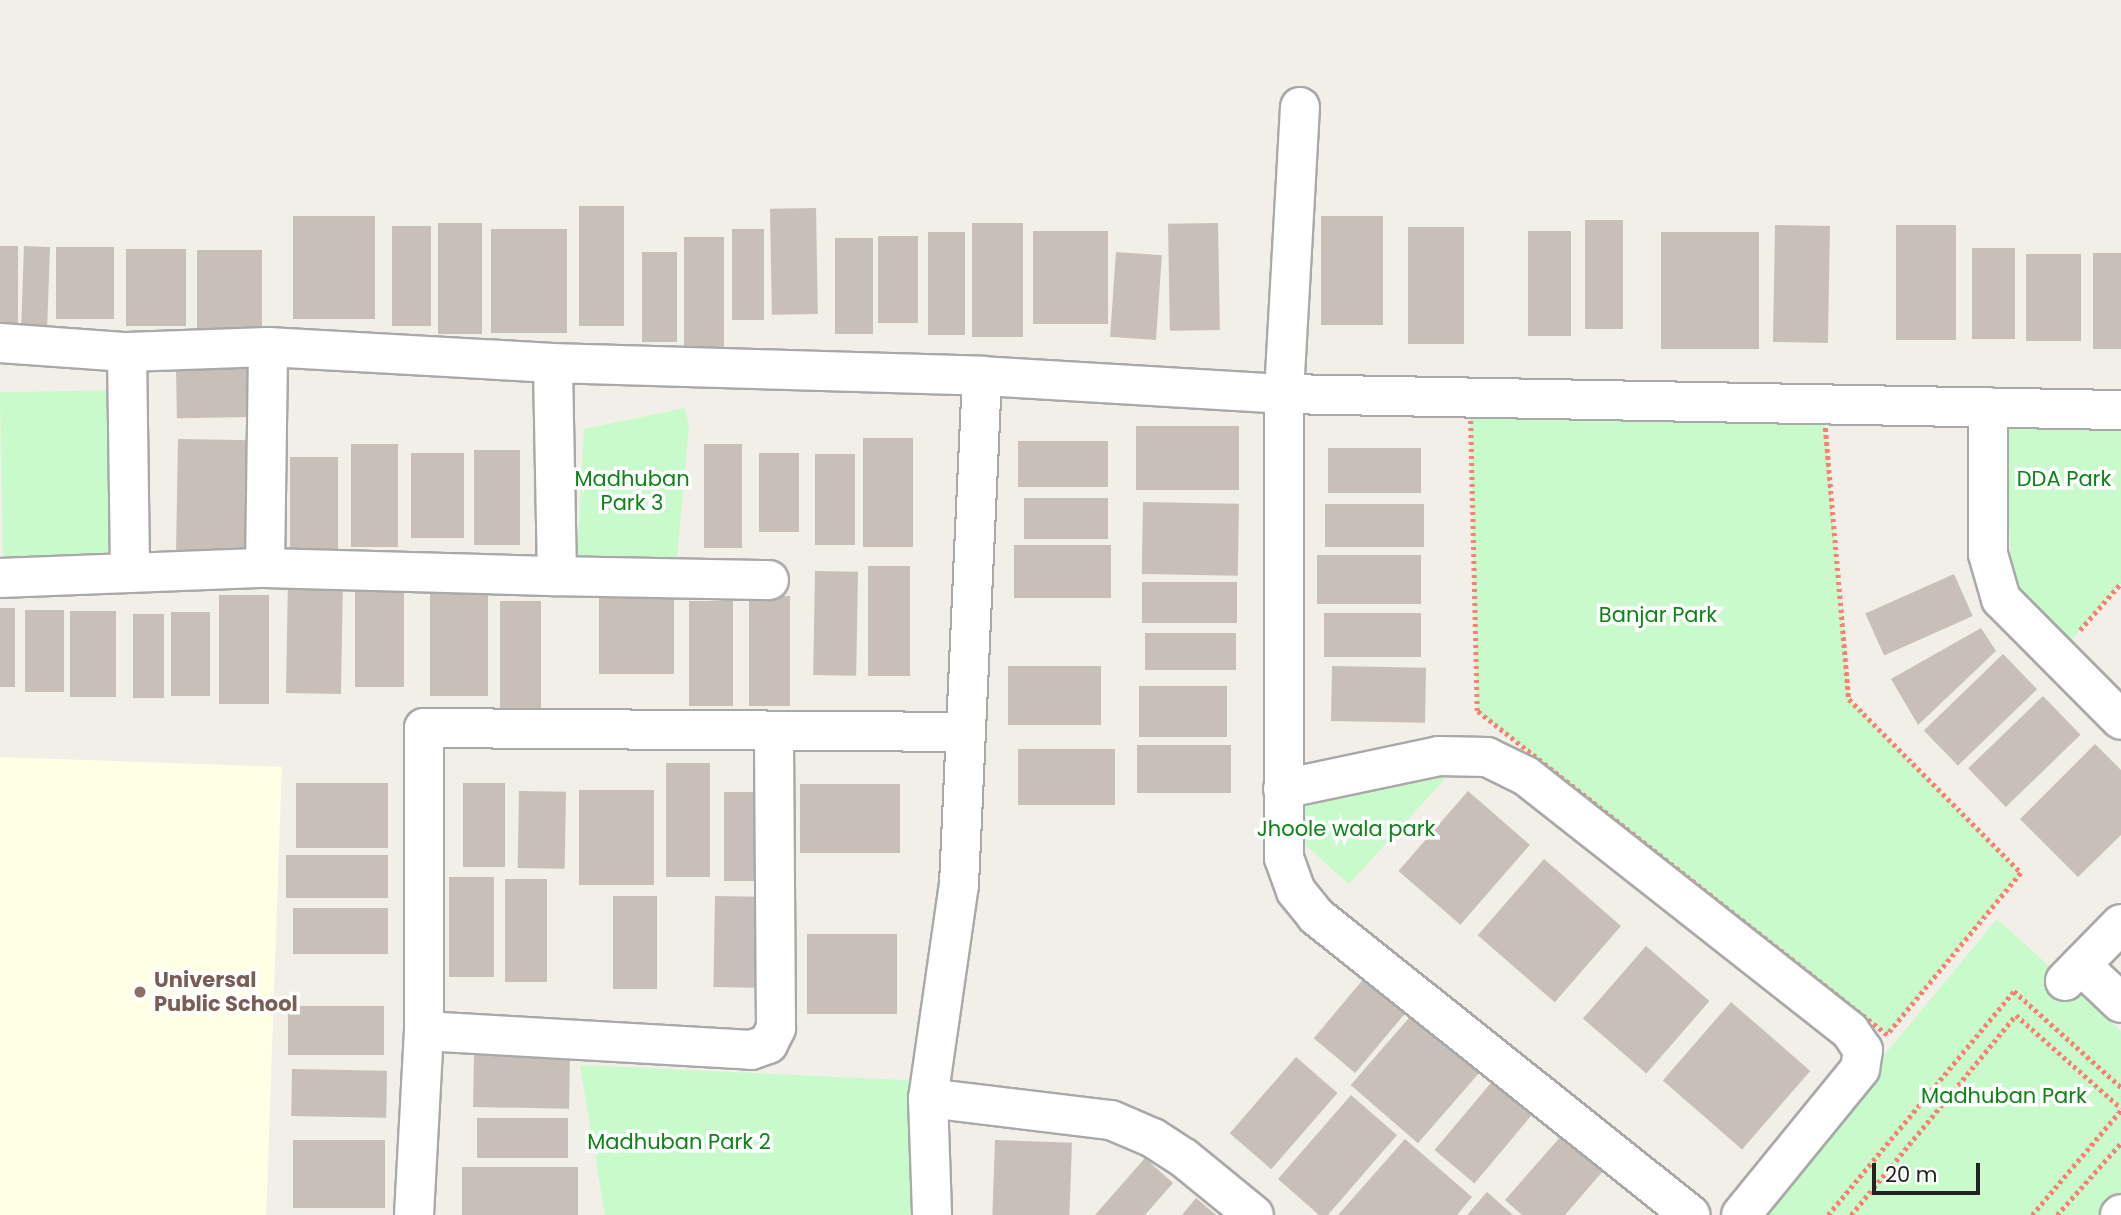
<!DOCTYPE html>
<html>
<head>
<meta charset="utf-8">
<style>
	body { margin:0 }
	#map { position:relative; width:2121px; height:1215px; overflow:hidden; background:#f2efe9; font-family:Poppins,sans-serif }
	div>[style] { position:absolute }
	.education>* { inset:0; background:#ffffe5; transform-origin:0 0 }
	.park>* { inset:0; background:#c8facc; transform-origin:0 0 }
	.building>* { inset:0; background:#c7bfb8; transform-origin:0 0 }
	.path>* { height:4.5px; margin-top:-2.25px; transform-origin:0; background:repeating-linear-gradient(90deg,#fa8072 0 3.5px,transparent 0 7px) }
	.roads { filter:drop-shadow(2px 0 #a9a9a9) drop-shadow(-2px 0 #a9a9a9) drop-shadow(0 2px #a9a9a9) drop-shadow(0 -2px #a9a9a9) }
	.minor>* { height:38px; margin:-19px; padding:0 19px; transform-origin:19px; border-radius:19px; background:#fff }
	.dots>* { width:19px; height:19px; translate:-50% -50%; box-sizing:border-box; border:4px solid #fff; border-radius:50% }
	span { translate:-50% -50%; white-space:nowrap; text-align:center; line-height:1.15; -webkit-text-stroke:7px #fff; paint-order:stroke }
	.park-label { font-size:21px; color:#0c8416 }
	.education-label { font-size:21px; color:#785e54; font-weight:700 }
	.left { translate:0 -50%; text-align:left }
	.scale { position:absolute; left:1872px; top:1163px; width:108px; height:32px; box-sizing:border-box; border:4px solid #222; border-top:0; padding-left:9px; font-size:21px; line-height:24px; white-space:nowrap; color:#222; -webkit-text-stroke:5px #fff; paint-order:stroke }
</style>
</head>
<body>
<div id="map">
	<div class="education">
		<div style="left:0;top:757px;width:282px;height:458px;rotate:2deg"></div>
	</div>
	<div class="park">
		<div style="left:122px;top:390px;width:183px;height:122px;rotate:89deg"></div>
		<div style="clip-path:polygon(685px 408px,689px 427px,677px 558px,577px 558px,584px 429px)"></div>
		<div style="clip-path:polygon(1470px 410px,1825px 421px,1849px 699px,2021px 873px,1887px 1035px,1477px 711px)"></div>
		<div style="clip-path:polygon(2003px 421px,2121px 422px,2121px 583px,2067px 645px,2013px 594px)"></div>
		<div style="clip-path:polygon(1464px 758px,1349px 884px,1277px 820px,1300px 801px)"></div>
		<div style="clip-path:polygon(1997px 919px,2121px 1031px,2121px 1191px,2100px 1215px,1752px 1215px)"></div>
		<div style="clip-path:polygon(580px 1065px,924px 1081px,915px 1215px,605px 1215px)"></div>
	</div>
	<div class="building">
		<div style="left:579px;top:206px;width:45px;height:120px"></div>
		<div style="left:816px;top:208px;width:106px;height:46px;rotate:89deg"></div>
		<div style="left:293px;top:216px;width:82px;height:103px"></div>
		<div style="left:1321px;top:216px;width:62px;height:109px"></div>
		<div style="left:1585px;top:220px;width:38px;height:109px"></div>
		<div style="left:438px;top:223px;width:44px;height:111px"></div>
		<div style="left:972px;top:223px;width:51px;height:114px"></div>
		<div style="left:1218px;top:223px;width:107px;height:50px;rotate:89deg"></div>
		<div style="left:1775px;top:225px;width:55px;height:117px;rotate:1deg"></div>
		<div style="left:1896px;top:225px;width:60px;height:115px"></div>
		<div style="left:392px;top:226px;width:39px;height:100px"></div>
		<div style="left:1408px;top:227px;width:56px;height:117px"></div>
		<div style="left:491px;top:229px;width:76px;height:104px"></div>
		<div style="left:732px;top:229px;width:32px;height:91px"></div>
		<div style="left:1033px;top:231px;width:75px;height:93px"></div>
		<div style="left:1528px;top:231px;width:43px;height:105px"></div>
		<div style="left:928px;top:232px;width:37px;height:103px"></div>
		<div style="left:1661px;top:232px;width:98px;height:117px"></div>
		<div style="left:878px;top:236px;width:40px;height:87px"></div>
		<div style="left:684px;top:237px;width:40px;height:110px"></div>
		<div style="left:873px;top:238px;width:96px;height:38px;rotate:90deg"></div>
		<div style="left:0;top:246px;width:18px;height:85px"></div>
		<div style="left:24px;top:246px;width:26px;height:80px;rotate:2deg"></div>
		<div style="left:56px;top:247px;width:58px;height:72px"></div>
		<div style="left:1972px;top:248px;width:43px;height:91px"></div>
		<div style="left:126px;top:249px;width:60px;height:77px"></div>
		<div style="left:197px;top:250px;width:65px;height:86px"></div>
		<div style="left:642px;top:252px;width:35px;height:90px"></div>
		<div style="left:1116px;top:252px;width:46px;height:85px;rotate:4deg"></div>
		<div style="left:2093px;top:253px;width:28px;height:96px"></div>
		<div style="left:2026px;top:254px;width:55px;height:87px"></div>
		<div style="left:253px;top:367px;width:50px;height:77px;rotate:89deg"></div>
		<div style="left:1136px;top:426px;width:103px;height:64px"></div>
		<div style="left:863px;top:438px;width:50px;height:109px"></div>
		<div style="left:178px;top:439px;width:77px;height:112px;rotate:1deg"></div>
		<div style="left:1018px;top:441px;width:90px;height:46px"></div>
		<div style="left:351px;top:444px;width:47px;height:103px"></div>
		<div style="left:704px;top:444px;width:38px;height:104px"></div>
		<div style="left:1328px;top:448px;width:93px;height:45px"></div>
		<div style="left:520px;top:450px;width:95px;height:46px;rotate:90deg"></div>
		<div style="left:411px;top:453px;width:53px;height:85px"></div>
		<div style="left:759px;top:453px;width:40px;height:79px"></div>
		<div style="left:815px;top:454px;width:40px;height:91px"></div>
		<div style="left:290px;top:457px;width:48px;height:96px"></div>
		<div style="left:1024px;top:498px;width:84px;height:41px"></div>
		<div style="left:1143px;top:502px;width:96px;height:72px;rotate:1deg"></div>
		<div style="left:1325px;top:504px;width:99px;height:43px"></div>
		<div style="left:1014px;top:545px;width:97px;height:53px"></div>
		<div style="left:1421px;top:555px;width:49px;height:104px;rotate:90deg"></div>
		<div style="left:868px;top:566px;width:42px;height:110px"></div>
		<div style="left:815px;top:571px;width:43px;height:104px;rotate:1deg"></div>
		<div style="left:1954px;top:574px;width:46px;height:97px;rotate:66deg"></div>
		<div style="left:404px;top:576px;width:111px;height:49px;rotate:90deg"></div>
		<div style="left:288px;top:577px;width:55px;height:116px;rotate:1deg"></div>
		<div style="left:1142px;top:582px;width:95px;height:41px"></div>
		<div style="left:599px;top:588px;width:75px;height:86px"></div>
		<div style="left:430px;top:590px;width:58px;height:106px"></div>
		<div style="left:219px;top:595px;width:50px;height:109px"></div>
		<div style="left:749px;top:596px;width:41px;height:110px"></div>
		<div style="left:500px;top:601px;width:41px;height:107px"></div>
		<div style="left:689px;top:601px;width:44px;height:105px"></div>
		<div style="left:0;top:608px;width:15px;height:79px"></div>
		<div style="left:25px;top:610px;width:39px;height:82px"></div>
		<div style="left:70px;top:611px;width:46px;height:86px"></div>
		<div style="left:171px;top:612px;width:39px;height:84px"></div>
		<div style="left:1324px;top:613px;width:97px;height:44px"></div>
		<div style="left:133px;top:614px;width:31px;height:84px"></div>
		<div style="clip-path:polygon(1981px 628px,1996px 651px,1918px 725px,1891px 679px)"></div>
		<div style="left:1145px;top:633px;width:91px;height:37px"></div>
		<div style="left:2003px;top:654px;width:49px;height:110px;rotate:46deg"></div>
		<div style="left:1008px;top:666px;width:93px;height:59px"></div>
		<div style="left:1332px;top:666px;width:94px;height:55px;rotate:1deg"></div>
		<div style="left:1139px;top:686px;width:88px;height:51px"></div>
		<div style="left:2043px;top:696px;width:54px;height:104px;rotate:46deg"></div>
		<div style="clip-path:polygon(2095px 744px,2121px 770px,2121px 835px,2078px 877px,2020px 819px)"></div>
		<div style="left:1137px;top:745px;width:94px;height:48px"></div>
		<div style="left:1018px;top:749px;width:97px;height:56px"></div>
		<div style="left:666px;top:763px;width:44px;height:114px"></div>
		<div style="left:296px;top:783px;width:92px;height:65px"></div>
		<div style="left:463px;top:783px;width:42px;height:84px"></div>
		<div style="left:800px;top:784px;width:100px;height:69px"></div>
		<div style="left:579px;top:790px;width:75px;height:95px"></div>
		<div style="left:519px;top:791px;width:47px;height:77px;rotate:1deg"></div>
		<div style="left:1468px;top:791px;width:82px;height:106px;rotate:41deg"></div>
		<div style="left:724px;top:792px;width:41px;height:89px"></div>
		<div style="left:286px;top:855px;width:102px;height:43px"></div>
		<div style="left:1544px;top:859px;width:102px;height:101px;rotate:41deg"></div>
		<div style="left:449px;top:877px;width:45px;height:100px"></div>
		<div style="left:505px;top:879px;width:42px;height:103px"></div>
		<div style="left:613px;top:896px;width:44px;height:93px"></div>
		<div style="left:715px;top:896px;width:45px;height:91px;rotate:1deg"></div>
		<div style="left:293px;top:908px;width:95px;height:46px"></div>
		<div style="left:807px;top:934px;width:90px;height:80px"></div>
		<div style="left:1646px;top:946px;width:84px;height:96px;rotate:41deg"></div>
		<div style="left:1371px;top:970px;width:54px;height:89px;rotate:40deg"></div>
		<div style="left:1731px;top:1002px;width:105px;height:104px;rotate:41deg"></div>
		<div style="left:288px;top:1006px;width:96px;height:49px"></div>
		<div style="left:1415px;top:1011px;width:89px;height:98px;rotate:41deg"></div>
		<div style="left:474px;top:1054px;width:96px;height:53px;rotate:1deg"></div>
		<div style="left:1296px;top:1057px;width:55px;height:101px;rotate:41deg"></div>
		<div style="left:292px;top:1069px;width:95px;height:47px;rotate:1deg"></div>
		<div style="left:1495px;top:1078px;width:52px;height:94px;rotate:40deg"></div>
		<div style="clip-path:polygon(1351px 1095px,1397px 1135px,1328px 1215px,1319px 1215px,1278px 1179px)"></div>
		<div style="left:477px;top:1118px;width:91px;height:40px"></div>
		<div style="clip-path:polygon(1562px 1135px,1603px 1171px,1565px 1215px,1522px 1215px,1505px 1200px)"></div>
		<div style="clip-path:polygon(1405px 1139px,1472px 1197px,1457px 1215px,1338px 1215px)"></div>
		<div style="left:293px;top:1140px;width:92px;height:68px"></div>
		<div style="left:995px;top:1140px;width:77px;height:75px;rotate:2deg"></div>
		<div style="clip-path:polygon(1145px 1158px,1173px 1183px,1145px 1215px,1095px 1215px)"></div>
		<div style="left:462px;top:1167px;width:116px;height:48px"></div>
		<div style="clip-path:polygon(1487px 1192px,1513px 1215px,1467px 1215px)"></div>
		<div style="clip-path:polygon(1196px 1198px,1216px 1215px,1182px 1215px)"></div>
	</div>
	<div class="path">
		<div style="left:1470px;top:410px;width:355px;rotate:1.8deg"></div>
		<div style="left:1825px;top:421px;width:279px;rotate:85.1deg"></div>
		<div style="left:1849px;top:699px;width:245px;rotate:45.3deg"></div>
		<div style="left:2021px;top:873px;width:210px;rotate:129.6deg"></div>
		<div style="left:1887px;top:1035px;width:523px;rotate:-141.68deg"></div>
		<div style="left:1477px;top:711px;width:301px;rotate:-91.3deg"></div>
		<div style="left:2080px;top:630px;width:62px;rotate:-48.9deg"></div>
		<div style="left:1828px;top:1215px;width:291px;rotate:-50.3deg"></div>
		<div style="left:2014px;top:991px;width:144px;rotate:41.9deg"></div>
		<div style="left:1851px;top:1215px;width:259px;rotate:-50.5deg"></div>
		<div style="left:2016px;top:1015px;width:140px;rotate:41.5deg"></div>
		<div style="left:2032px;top:1215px;width:138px;rotate:-49.7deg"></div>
		<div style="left:2057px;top:1215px;width:96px;rotate:-48.4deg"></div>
	</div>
	<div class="roads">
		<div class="minor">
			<div style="left:1300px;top:107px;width:287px;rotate:93.2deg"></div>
			<div style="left:1284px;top:394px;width:464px;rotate:90deg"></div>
			<div style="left:1284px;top:858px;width:35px;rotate:70deg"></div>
			<div style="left:1296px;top:891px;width:32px;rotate:51deg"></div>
			<div style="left:1316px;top:916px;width:479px;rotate:38.6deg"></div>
			<div style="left:0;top:343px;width:127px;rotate:4.1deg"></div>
			<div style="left:127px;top:352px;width:141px;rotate:-2deg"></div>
			<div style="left:268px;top:347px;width:285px;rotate:3.2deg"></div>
			<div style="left:553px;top:363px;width:429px;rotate:1.7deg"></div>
			<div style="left:982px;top:376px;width:509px;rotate:92.59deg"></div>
			<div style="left:959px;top:884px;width:216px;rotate:98.2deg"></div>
			<div style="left:928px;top:1098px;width:117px;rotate:88deg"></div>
			<div style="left:127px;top:352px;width:221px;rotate:89.2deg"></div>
			<div style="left:982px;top:376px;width:303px;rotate:3.4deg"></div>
			<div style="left:1284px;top:394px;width:837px;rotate:1.1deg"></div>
			<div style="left:1988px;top:407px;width:147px;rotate:90deg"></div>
			<div style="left:1988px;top:554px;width:47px;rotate:73.9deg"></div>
			<div style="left:2001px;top:599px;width:170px;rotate:45.2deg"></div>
			<div style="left:265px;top:568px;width:292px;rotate:1.6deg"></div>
			<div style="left:557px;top:576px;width:213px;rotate:-91.1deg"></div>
			<div style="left:557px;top:576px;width:212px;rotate:1.1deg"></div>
			<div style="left:0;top:578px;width:265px;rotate:-2.2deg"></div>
			<div style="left:265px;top:568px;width:221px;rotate:-89.2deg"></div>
			<div style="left:1283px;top:789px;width:159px;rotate:-11.9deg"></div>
			<div style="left:1439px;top:756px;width:48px;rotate:1.2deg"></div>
			<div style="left:1487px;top:757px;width:43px;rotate:26deg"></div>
			<div style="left:1526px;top:776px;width:412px;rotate:38.2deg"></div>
			<div style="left:1850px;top:1031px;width:23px;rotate:56deg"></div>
			<div style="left:1863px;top:1050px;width:19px;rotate:99deg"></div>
			<div style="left:1860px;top:1069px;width:188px;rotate:129.2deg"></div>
			<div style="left:2081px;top:965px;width:55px;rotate:43.5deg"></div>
			<div style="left:2065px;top:981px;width:80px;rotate:-45.5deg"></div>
			<div style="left:424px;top:1031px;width:328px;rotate:3.3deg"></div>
			<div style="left:751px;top:1050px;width:18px;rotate:-19deg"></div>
			<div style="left:768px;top:1044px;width:18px;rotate:-63deg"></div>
			<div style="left:776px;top:1028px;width:297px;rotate:-90.4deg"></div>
			<div style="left:928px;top:1098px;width:184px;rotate:6.9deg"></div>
			<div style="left:1111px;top:1120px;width:46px;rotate:23.2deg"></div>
			<div style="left:1153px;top:1138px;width:37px;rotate:33deg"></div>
			<div style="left:1184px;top:1158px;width:90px;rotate:39.2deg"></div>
			<div style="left:414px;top:1215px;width:184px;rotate:-86.9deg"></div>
			<div style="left:424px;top:1031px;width:303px;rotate:-90deg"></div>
			<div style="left:424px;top:728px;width:540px;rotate:0.42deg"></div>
			<div style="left:2120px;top:1215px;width:1px;rotate:-45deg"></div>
		</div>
	</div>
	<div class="dots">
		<div style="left:140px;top:992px;background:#8d6e63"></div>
	</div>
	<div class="park-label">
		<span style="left:632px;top:491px">Madhuban<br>Park 3</span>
		<span style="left:2064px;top:479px">DDA Park</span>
		<span style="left:1658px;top:615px">Banjar Park</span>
		<span style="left:1346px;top:829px">Jhoole wala park</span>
		<span style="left:2004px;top:1096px">Madhuban Park</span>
		<span style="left:679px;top:1142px">Madhuban Park 2</span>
	</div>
	<div class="education-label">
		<span class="left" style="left:154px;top:992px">Universal<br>Public School</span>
	</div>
	<div class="scale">20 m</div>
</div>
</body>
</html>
